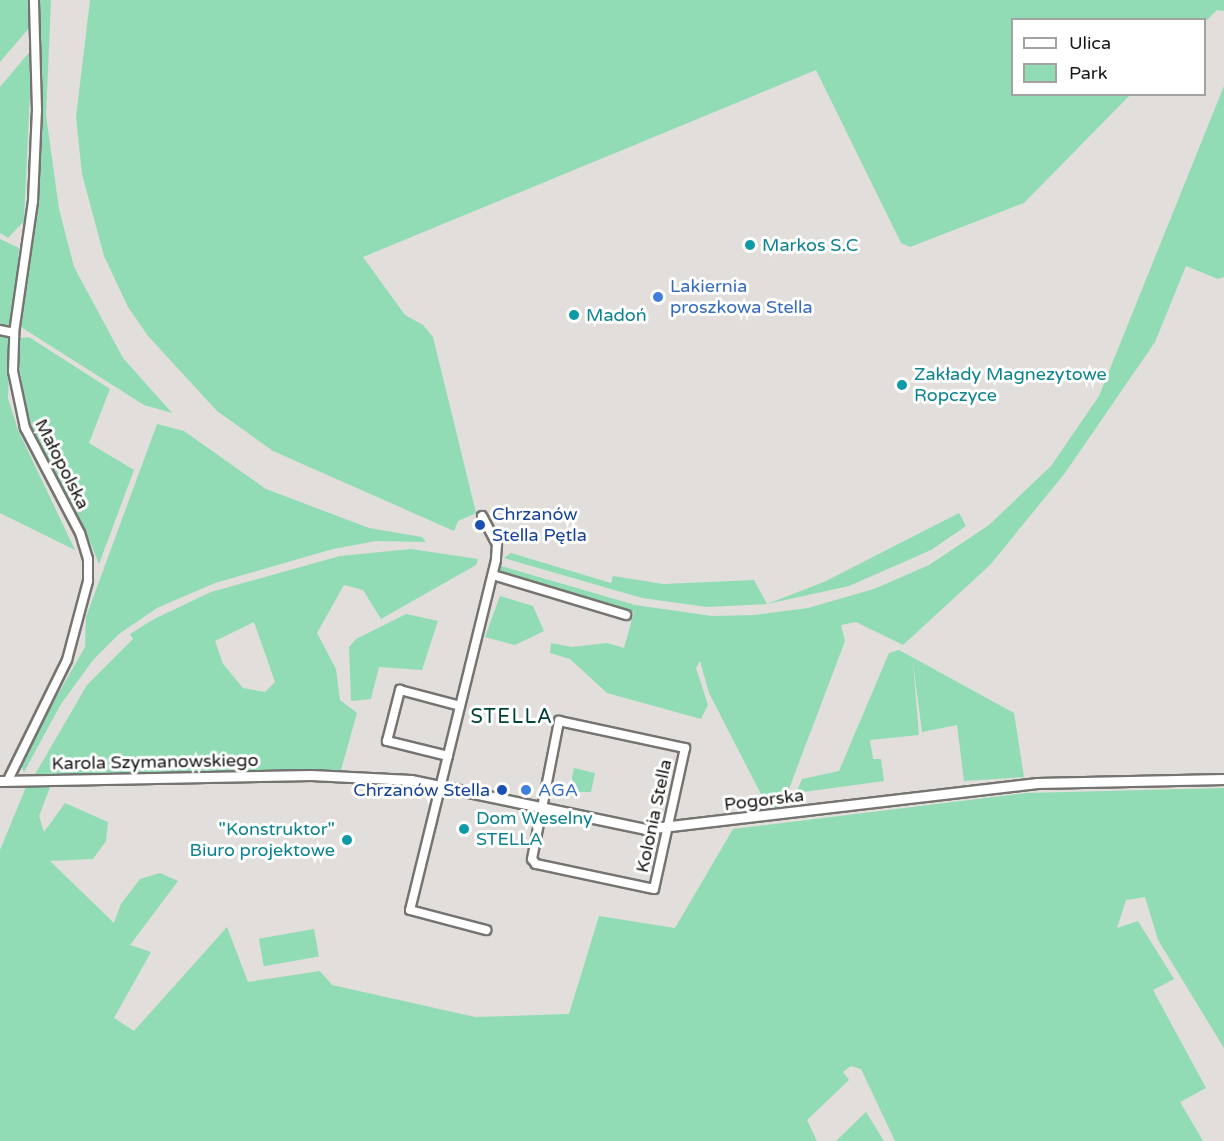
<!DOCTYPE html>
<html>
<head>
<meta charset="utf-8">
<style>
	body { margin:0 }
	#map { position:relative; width:1224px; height:1141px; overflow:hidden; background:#e1dedb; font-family:"Varela Round",sans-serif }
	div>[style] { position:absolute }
	.green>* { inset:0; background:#91dcb5; transform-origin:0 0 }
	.roads { filter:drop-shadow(2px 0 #767471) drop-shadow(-2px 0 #767471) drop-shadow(0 2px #767471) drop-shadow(0 -2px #767471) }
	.minor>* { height:8px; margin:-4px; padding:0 4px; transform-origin:4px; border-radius:4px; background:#fff }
	.tertiary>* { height:9px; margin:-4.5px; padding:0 4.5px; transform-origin:4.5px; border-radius:4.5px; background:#fff }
	.dots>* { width:16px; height:16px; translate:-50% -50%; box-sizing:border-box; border:3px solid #fff; border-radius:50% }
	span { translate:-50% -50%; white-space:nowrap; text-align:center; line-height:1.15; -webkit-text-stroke:6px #fff; paint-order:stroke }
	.culture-label { font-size:18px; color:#0d838f }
	.left { translate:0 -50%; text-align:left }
	.right { translate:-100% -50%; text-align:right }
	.shop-label { font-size:18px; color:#366cbe }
	.street-label { font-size:18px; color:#171615 }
	.transit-label { font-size:18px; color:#164399 }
	.neighbourhood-label { font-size:20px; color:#024139; letter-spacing:1.5px }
	.legend { position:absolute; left:1011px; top:18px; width:195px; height:78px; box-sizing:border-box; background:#fff; border:2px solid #a2a2a1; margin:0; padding:8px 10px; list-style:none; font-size:18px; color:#171615 }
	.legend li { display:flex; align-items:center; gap:12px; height:30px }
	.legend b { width:30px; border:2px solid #a2a2a1 }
</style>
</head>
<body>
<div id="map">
	<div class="green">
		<div style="clip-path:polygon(0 0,28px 0,29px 28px,0 62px)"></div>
		<div style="clip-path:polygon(39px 0,51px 0,46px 115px,59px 209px,74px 267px,123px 358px,172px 413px,144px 405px,21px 327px,42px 146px)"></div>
		<div style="clip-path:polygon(90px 0,1224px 0,1224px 11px,1217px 10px,1205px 22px,1012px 20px,1012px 94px,1130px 95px,1024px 203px,910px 247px,901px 243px,816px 70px,363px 257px,405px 315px,423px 325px,433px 337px,476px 513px,458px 521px,454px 531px,273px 451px,217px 411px,148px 336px,128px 307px,104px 256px,82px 174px,76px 117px)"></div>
		<div style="clip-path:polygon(32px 49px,24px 221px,8px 238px,0 233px,0 87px)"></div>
		<div style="clip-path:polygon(1224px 86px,1224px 277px,1218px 279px,1186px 266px,1155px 342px,1065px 473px,990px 565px,903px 645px,856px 622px,841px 625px,845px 641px,781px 810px,765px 802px,709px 693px,700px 661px,696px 668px,708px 705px,701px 719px,607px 693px,570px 659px,550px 653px,551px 643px,572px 647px,607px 643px,624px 648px,634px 612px,499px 574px,501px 566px,635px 605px,712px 616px,754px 615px,808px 608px,874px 589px,929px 565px,989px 525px,1051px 466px,1099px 396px)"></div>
		<div style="clip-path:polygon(0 239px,19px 248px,13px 325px,9px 329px,0 327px)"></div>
		<div style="clip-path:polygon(0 334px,10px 339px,8px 398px,18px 430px,75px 550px,0 513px)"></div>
		<div style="clip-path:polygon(29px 337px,110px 389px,89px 443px,134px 470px,99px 564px,85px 530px,27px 417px,18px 356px,20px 338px)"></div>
		<div style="clip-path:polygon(157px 424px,184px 431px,266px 489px,369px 528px,422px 537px,426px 542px,376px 541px,333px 549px,215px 583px,157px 608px,119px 634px,93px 660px,61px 704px,24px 772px,19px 762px,85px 647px,86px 617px)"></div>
		<div style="clip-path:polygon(959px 513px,966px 526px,931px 550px,849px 586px,767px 604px,707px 607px,642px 598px,504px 558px,511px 553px,611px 583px,613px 576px,663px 584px,754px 580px,767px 604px,824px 582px)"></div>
		<div style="clip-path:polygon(evenodd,411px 549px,478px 559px,476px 565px,381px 619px,363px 590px,344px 585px,317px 633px,336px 669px,340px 700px,357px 713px,341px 770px,34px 776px,87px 685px,133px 639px,130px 634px,154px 619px,211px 592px,340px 556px,411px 549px,254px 622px,275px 682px,265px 692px,243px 688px,223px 664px,215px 641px,254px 622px)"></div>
		<div style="clip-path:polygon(500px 596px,533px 606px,544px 631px,515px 645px,485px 637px)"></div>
		<div style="clip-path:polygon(406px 614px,438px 621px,422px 670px,379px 667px,371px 699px,351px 701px,349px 647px,356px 639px)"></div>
		<div style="clip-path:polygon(899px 650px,1014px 713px,1024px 777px,964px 781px,957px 725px,922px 732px,913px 663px,919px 735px,870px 740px,873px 759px,881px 759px,884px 781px,796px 793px,802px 779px,839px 771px,889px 653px)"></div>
		<div style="clip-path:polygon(574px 768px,595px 773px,591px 792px,569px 792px)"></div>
		<div style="clip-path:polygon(26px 787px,50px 787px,39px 816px,44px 832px,65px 803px,108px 822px,106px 841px,93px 859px,50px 861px,114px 923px,121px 904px,140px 879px,160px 873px,178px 881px,130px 945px,151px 952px,114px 1018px,134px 1031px,227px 927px,248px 982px,320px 971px,332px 985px,475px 1017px,569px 1014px,599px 916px,675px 928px,733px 829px,1026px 793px,1224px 788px,1224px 1048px,1158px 940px,1145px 897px,1126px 900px,1117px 928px,1138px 921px,1174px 979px,1153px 990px,1206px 1088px,1180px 1102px,1203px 1141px,895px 1141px,861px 1069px,851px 1066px,843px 1072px,849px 1080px,807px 1120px,817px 1141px,0 1141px,0 850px)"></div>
		<div style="left:314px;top:929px;width:28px;height:56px;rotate:80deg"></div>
		<div style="clip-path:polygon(866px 1112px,884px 1141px,836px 1141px)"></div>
	</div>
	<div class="roads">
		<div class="minor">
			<div style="left:0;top:330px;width:14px;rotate:12deg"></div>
			<div style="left:482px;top:516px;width:32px;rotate:62deg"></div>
			<div style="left:497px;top:544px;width:16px;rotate:94deg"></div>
			<div style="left:496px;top:560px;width:360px;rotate:103.8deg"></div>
			<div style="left:410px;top:910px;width:79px;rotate:14.7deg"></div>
			<div style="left:493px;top:575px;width:139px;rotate:16.7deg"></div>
			<div style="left:559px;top:721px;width:129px;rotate:12.1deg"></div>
			<div style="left:685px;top:748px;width:144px;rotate:102.4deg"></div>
			<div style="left:654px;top:889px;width:121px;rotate:-168deg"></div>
			<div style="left:536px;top:864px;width:6px;rotate:-129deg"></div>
			<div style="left:532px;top:859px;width:141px;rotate:-78.9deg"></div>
			<div style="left:448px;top:756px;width:63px;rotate:-166.2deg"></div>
			<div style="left:387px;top:741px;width:53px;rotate:-75.7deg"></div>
			<div style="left:400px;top:690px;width:62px;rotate:14.9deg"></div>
			<div style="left:8px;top:780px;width:134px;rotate:-63.8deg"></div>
			<div style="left:67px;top:660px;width:82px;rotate:-75.1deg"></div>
			<div style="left:88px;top:581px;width:22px;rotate:-90deg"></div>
			<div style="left:88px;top:559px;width:27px;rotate:-107deg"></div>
			<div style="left:80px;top:533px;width:119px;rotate:-117.6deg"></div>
			<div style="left:25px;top:428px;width:58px;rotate:-101.9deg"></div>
			<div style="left:13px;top:371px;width:38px;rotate:-88deg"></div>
			<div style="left:14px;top:333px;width:133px;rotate:-81.8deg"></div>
			<div style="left:33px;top:201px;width:91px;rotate:-87.5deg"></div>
			<div style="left:37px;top:110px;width:110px;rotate:-91.6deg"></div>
		</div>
		<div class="tertiary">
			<div style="left:0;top:781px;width:311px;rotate:-1.1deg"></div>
			<div style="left:311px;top:775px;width:100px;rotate:2.9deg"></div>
			<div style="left:411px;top:780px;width:239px;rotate:11.8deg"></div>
			<div style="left:645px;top:829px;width:395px;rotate:-6.7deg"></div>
			<div style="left:1037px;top:783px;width:187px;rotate:-1.2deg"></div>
		</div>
	</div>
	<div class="dots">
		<div style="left:750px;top:245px;background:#0f9aa8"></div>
		<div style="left:658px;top:297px;background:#3f7fe0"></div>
		<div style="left:574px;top:315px;background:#0f9aa8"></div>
		<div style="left:902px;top:385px;background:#0f9aa8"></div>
		<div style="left:480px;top:525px;background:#1a4fb4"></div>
		<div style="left:502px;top:790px;background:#1a4fb4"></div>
		<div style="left:526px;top:790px;background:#3f7fe0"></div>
		<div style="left:464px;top:829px;background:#0f9aa8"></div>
		<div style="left:347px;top:840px;background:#0f9aa8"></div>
	</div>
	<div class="culture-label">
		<span class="left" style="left:762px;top:245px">Markos S.C</span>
		<span class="left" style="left:586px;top:315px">Madoń</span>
		<span class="left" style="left:914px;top:385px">Zakłady Magnezytowe<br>Ropczyce</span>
		<span class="left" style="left:476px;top:829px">Dom Weselny<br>STELLA</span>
		<span class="right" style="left:335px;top:840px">"Konstruktor"<br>Biuro projektowe</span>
	</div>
	<div class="shop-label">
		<span class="left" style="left:670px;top:297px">Lakiernia<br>proszkowa Stella</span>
		<span class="left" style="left:538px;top:790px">AGA</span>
	</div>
	<div class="street-label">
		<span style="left:62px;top:464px;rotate:63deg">Małopolska</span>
		<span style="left:155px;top:762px;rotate:-1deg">Karola Szymanowskiego</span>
		<span style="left:764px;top:800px;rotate:-7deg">Pogorska</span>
		<span style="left:654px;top:816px;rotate:-78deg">Kolonia Stella</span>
	</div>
	<div class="transit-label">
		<span class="left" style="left:492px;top:525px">Chrzanów<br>Stella Pętla</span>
		<span class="right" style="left:490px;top:790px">Chrzanów Stella</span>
	</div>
	<div class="neighbourhood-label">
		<span style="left:512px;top:717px">STELLA</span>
	</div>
	<ul class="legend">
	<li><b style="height:8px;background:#fff"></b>Ulica</li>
	<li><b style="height:16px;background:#91dcb5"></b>Park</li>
	</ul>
</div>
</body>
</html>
